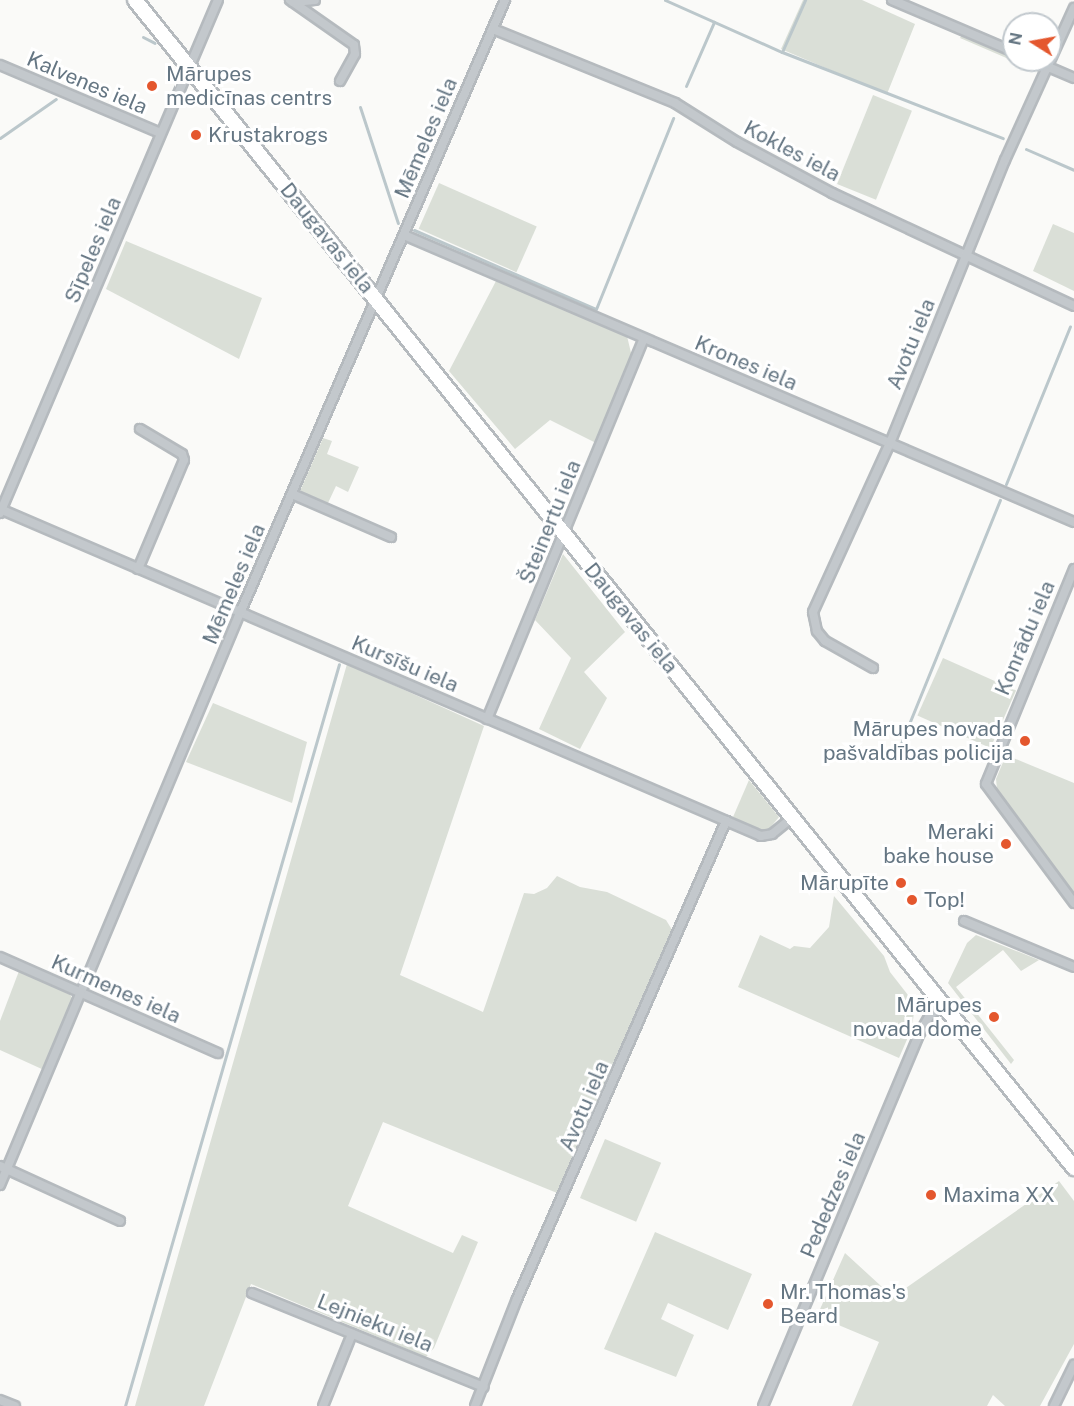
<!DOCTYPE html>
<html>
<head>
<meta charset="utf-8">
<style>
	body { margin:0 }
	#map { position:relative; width:1074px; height:1406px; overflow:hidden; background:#fafaf8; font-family:"Public Sans",sans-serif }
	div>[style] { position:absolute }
	.green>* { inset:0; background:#dadfd7; transform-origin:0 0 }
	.stream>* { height:3px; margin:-1.5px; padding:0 1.5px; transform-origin:1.5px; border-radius:1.5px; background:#bbc7cb }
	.roads { filter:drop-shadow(2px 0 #b5babe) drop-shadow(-2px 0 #b5babe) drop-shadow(0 2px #b5babe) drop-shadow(0 -2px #b5babe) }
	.minor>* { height:8px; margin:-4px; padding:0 4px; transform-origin:4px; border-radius:4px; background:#c3c8cc }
	.primary>* { height:14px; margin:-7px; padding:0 7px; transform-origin:7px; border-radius:7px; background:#fff }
	.dots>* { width:16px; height:16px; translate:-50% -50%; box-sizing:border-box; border:3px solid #fff; border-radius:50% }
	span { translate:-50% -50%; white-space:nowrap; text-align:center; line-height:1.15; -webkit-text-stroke:6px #fff; paint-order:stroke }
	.poi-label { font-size:21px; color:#657683 }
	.left { translate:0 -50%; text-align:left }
	.right { translate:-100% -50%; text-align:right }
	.street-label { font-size:21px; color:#657683 }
	.north { position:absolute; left:1002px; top:12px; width:60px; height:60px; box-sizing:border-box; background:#fff; border:2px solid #c1c8cd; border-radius:50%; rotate:281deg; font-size:16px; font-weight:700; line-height:24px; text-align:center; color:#657683 }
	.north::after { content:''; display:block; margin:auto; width:21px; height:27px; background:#e4572e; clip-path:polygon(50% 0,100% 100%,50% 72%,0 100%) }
</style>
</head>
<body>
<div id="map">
	<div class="green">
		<div style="clip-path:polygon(803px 0,862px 0,915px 24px,887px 94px,781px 49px)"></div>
		<div style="clip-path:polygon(962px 35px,997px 47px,1014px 60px,1038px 68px,1041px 73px,960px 38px)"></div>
		<div style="left:873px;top:95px;width:42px;height:96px;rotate:22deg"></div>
		<div style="left:439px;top:183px;width:107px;height:50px;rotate:24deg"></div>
		<div style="clip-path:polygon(1053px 224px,1074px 233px,1074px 291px,1033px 271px)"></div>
		<div style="clip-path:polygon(126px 241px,262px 298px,239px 359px,106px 289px)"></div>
		<div style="clip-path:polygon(496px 281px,627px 336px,632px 357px,596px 443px,550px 420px,515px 449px,449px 371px)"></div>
		<div style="clip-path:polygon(323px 438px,332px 441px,327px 454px,359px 467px,348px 492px,336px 486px,328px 503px,300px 491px)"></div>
		<div style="clip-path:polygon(563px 554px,625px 632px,584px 672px,607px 698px,580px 749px,539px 729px,571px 658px,535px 620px)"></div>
		<div style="left:943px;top:658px;width:80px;height:63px;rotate:24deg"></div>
		<div style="clip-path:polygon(347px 664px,484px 726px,400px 975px,483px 1012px,524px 893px,534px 894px,547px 888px,557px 876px,580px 887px,607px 892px,666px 920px,674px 933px,562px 1195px,383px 1122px,348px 1206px,453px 1253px,462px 1235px,478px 1242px,434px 1348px,426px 1357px,251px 1284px,204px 1406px,135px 1406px)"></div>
		<div style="clip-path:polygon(213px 703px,307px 742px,292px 803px,186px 762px)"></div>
		<div style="clip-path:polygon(1006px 755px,1074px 783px,1074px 893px,997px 789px,996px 779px)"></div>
		<div style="clip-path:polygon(749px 780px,779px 817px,770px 828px,761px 831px,733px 817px)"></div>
		<div style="clip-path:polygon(834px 896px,884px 956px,890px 972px,915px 1004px,912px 1028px,899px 1058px,738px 987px,760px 935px,790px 949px,794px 946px,810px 948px,829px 927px)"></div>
		<div style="clip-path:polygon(976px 935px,1039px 960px,1021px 971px,1003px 950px,956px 987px,1014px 1060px,1011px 1064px,948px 983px,967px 943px)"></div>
		<div style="clip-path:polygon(19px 971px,69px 993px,74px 1001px,44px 1070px,0 1050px,0 1021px)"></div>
		<div style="left:605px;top:1139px;width:61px;height:64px;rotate:23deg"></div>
		<div style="clip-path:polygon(1059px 1181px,1074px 1201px,1074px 1344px,1040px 1406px,1005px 1406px,993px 1395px,987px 1406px,852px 1406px,879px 1342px,817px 1316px,845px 1253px,893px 1297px)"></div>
		<div style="clip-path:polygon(655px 1232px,752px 1274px,728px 1330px,668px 1303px,661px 1319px,694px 1335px,676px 1377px,604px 1349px)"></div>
	</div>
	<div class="stream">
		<div style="left:665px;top:0;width:128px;rotate:24deg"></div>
		<div style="left:782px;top:52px;width:237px;rotate:21.3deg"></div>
		<div style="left:143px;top:37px;width:13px;rotate:27deg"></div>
		<div style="left:782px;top:52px;width:57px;rotate:-66.1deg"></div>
		<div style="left:686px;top:86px;width:70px;rotate:-66.4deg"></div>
		<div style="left:360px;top:107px;width:122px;rotate:71.9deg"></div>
		<div style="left:0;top:138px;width:68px;rotate:-34.9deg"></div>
		<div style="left:1026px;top:149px;width:52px;rotate:23.6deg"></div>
		<div style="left:414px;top:230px;width:198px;rotate:23.5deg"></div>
		<div style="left:596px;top:309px;width:206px;rotate:-68deg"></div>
		<div style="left:1006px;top:484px;width:170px;rotate:-67.9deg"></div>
		<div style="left:898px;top:751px;width:271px;rotate:-67.9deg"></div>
		<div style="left:125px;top:1406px;width:772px;rotate:-73.91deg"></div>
	</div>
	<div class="roads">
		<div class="minor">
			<div style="left:290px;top:0;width:78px;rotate:35.1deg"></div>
			<div style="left:354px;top:45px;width:9px;rotate:84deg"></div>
			<div style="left:355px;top:54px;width:31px;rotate:119deg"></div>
			<div style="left:892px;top:0;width:133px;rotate:23.1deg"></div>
			<div style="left:293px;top:2px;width:22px;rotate:-5deg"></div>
			<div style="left:493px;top:29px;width:196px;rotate:22.1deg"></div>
			<div style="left:675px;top:103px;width:73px;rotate:32.2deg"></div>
			<div style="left:737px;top:142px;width:108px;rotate:28.2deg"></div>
			<div style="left:832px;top:193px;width:267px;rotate:25deg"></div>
			<div style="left:1032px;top:60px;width:46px;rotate:23.2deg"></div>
			<div style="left:0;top:65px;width:174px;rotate:23deg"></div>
			<div style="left:404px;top:235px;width:729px;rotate:23.19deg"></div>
			<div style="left:292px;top:494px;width:108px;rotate:23.5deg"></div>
			<div style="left:0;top:509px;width:828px;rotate:23.25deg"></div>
			<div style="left:761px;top:836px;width:11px;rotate:-10deg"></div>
			<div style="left:772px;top:834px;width:27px;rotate:-39deg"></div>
			<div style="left:0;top:513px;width:557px;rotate:-66.98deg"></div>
			<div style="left:138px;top:569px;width:118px;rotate:-67.1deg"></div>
			<div style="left:184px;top:460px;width:6px;rotate:-108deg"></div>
			<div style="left:182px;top:454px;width:49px;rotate:-149.2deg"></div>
			<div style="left:1074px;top:569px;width:232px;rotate:112.3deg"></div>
			<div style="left:986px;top:784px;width:148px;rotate:53.5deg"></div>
			<div style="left:873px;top:668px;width:55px;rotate:-150.6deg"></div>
			<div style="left:825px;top:641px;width:13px;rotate:-129deg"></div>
			<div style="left:817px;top:631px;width:19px;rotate:-102deg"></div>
			<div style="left:813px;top:612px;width:186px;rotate:-65.5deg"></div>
			<div style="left:890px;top:443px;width:305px;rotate:-67.9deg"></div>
			<div style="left:1005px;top:160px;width:167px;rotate:-65.6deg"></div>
			<div style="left:487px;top:719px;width:411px;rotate:-67.6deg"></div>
			<div style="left:964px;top:921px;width:119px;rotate:22.7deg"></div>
			<div style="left:0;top:957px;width:238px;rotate:23.8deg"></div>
			<div style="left:0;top:1166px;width:132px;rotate:24.6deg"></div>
			<div style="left:0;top:1185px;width:620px;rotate:-67.24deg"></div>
			<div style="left:240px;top:613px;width:668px;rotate:-66.62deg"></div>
			<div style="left:252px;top:1293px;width:250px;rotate:22.1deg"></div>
			<div style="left:0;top:1400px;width:16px;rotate:22deg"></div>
			<div style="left:323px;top:1406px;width:78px;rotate:-68.1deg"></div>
			<div style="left:475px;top:1406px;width:115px;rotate:-68.6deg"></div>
			<div style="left:517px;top:1299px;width:522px;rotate:-66.38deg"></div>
			<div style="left:763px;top:1406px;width:405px;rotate:-67.2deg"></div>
			<div style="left:920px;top:1033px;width:21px;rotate:-61deg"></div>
			<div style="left:930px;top:1015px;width:18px;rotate:-38deg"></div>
			<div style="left:1054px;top:1406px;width:46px;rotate:-64deg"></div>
		</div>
		<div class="primary">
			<div style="left:135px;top:0;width:1499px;rotate:51.2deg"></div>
		</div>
	</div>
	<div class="dots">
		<div style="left:152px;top:86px;background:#e4572e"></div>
		<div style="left:196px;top:135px;background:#e4572e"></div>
		<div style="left:1025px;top:741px;background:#e4572e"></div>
		<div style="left:1006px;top:844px;background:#e4572e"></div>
		<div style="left:901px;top:883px;background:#e4572e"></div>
		<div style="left:912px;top:900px;background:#e4572e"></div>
		<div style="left:994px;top:1017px;background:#e4572e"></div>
		<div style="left:931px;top:1195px;background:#e4572e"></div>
		<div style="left:768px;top:1304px;background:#e4572e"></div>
	</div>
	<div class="poi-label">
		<span class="left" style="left:166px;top:86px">Mārupes<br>medicīnas centrs</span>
		<span class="left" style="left:208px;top:135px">Krustakrogs</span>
		<span class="right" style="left:1013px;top:741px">Mārupes novada<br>pašvaldības policija</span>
		<span class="right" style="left:994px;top:844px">Meraki<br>bake house</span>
		<span class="right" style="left:889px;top:883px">Mārupīte</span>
		<span class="left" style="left:924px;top:900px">Top!</span>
		<span class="right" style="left:982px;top:1017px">Mārupes<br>novada dome</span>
		<span class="left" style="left:943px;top:1195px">Maxima XX</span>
		<span class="left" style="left:780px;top:1304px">Mr. Thomas's<br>Beard</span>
	</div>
	<div class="street-label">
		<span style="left:87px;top:83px;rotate:23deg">Kalvenes iela</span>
		<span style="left:426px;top:138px;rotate:-67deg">Mēmeles iela</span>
		<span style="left:792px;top:151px;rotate:28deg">Kokles iela</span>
		<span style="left:327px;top:238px;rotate:51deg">Daugavas iela</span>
		<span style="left:93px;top:250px;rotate:-67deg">Sīpeles iela</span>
		<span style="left:911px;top:344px;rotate:-68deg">Avotu iela</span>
		<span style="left:746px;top:363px;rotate:23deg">Krones iela</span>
		<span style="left:550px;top:522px;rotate:-68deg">Šteinertu iela</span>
		<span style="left:234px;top:584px;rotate:-67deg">Mēmeles iela</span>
		<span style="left:631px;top:618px;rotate:51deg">Daugavas iela</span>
		<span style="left:1025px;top:638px;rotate:-67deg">Konrādu iela</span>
		<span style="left:405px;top:664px;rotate:23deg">Kursīšu iela</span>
		<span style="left:116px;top:989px;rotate:24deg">Kurmenes iela</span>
		<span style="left:584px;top:1106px;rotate:-67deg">Avotu iela</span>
		<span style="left:833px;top:1195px;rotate:-67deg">Pededzes iela</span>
		<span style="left:375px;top:1323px;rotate:22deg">Lejnieku iela</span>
	</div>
	<div class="north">N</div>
</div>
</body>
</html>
